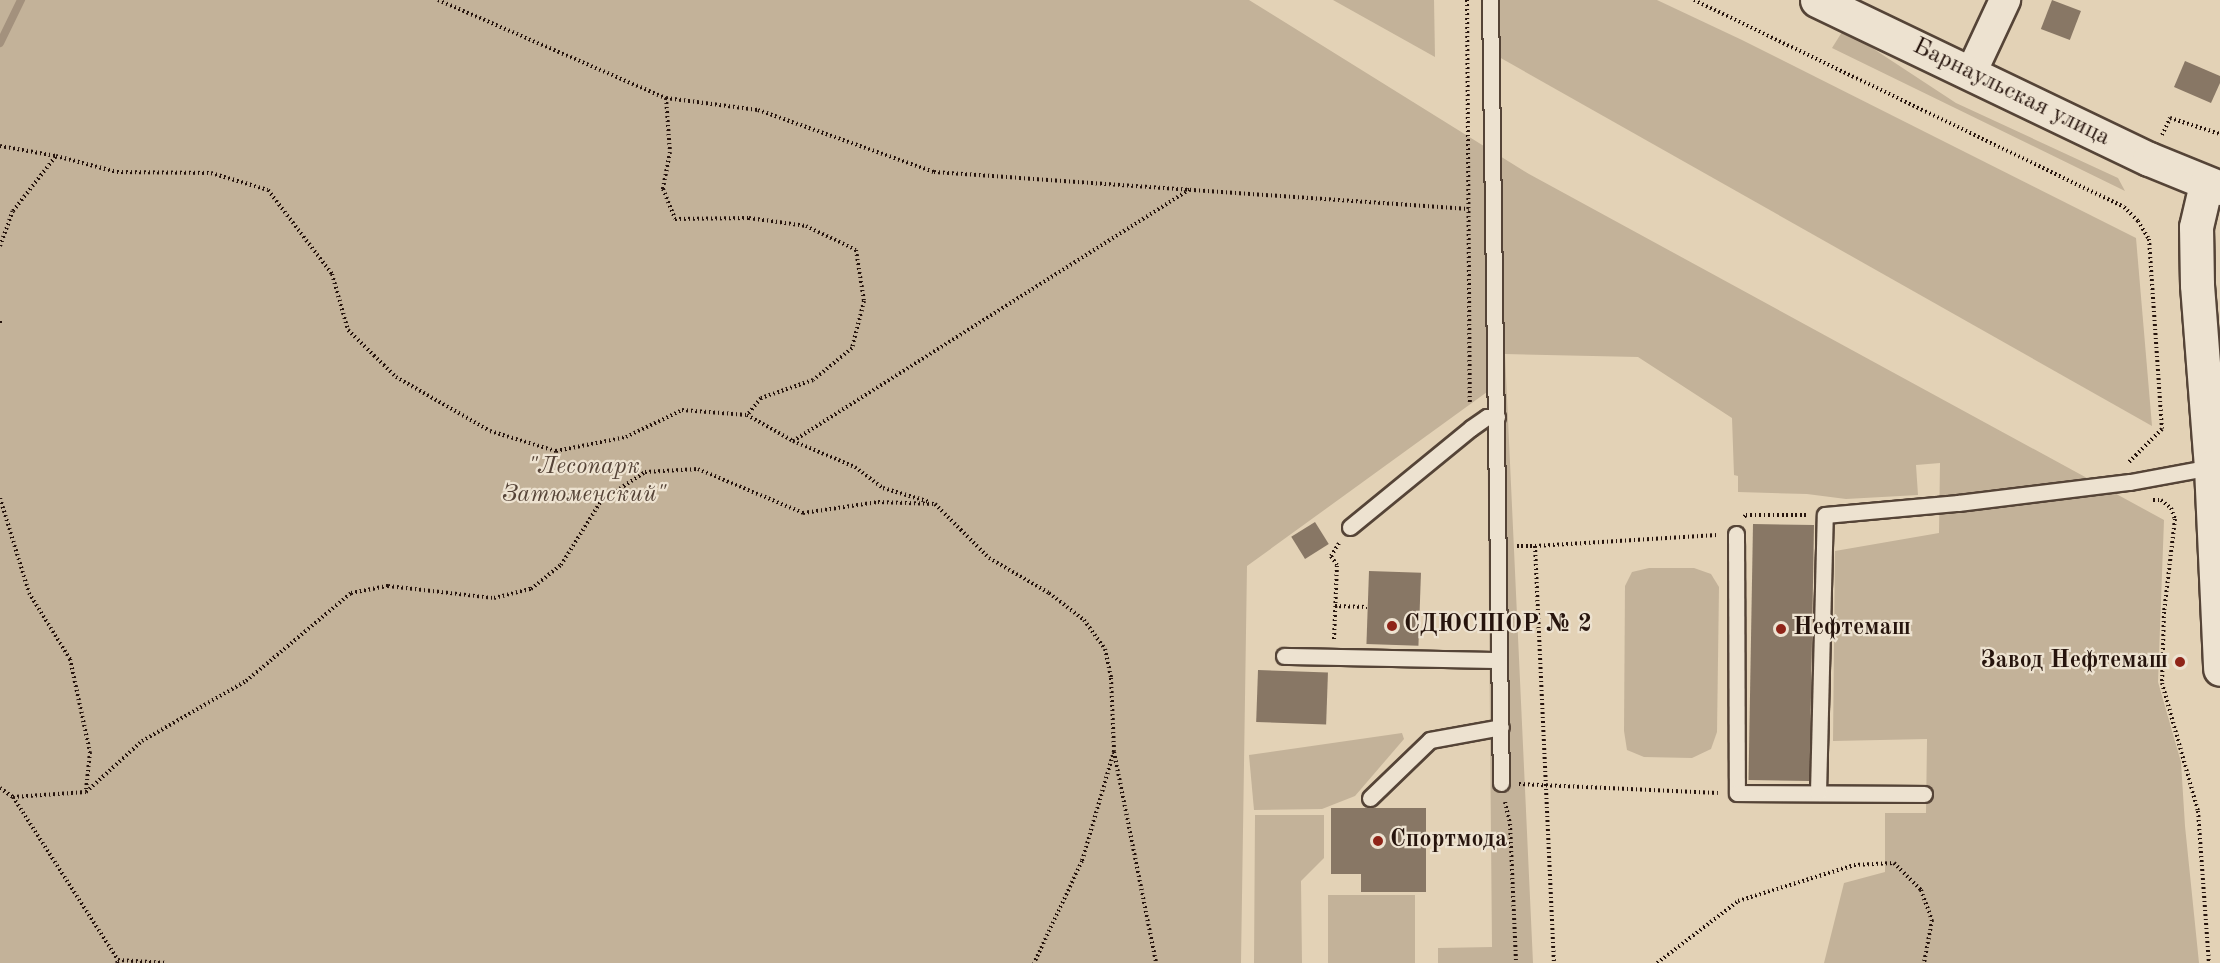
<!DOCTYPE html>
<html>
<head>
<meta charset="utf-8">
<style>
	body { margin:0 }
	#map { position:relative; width:2220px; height:963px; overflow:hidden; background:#e3d2b6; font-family:"Old Standard TT",serif }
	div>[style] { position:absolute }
	.green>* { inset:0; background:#c3b299; transform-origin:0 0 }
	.stream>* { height:8px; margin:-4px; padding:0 4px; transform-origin:4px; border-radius:4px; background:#a3917d }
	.building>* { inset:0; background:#887765; transform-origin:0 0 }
	.path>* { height:4px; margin-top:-2px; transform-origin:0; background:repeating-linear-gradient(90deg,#26140d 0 1.5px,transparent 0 4.5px) }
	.roads { filter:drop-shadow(2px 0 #554437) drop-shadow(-2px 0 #554437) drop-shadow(0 2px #554437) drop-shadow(0 -2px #554437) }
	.lane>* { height:15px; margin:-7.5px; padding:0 7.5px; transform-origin:7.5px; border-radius:7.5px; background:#ede2d0 }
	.street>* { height:30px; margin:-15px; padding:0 15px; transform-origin:15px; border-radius:15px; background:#ede2d0 }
	.secondary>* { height:33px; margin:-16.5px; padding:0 16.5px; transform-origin:16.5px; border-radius:16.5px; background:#ede2d0 }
	.dots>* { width:16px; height:16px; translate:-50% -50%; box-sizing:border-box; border:3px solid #ede2d0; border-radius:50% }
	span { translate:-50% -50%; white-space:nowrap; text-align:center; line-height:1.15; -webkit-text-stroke:4.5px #ede2d0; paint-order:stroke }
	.street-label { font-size:24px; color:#26140d }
	.park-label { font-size:24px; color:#554337; font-style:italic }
	.poi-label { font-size:24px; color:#26140d; font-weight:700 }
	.left { translate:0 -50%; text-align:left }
	.right { translate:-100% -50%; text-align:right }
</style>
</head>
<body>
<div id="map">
	<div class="green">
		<div style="clip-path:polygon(0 0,1249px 0,1529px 174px,2164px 520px,2158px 682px,2181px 762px,2185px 826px,2199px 963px,1824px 963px,1844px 883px,1885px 872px,1885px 813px,1926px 813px,1927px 739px,1833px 741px,1835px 551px,1939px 533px,1940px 463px,1916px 465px,1918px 495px,1846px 499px,1807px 494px,1738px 492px,1738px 476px,1734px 475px,1732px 418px,1638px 357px,1505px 354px,1533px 963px,1438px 963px,1438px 948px,1492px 947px,1487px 392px,1247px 566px,1241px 963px,0 963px)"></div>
		<div style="clip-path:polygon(1333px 0,1434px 0,1435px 57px)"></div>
		<div style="clip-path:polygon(1497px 0,1657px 0,1742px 40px,2136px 238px,2152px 426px,1499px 57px)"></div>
		<div style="clip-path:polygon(1842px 32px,1860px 40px,1956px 103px,2118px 178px,2125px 191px,1832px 48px)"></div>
		<div style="clip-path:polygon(1649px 568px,1694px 568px,1711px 574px,1719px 587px,1717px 732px,1711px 749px,1692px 758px,1644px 757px,1627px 750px,1624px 731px,1625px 586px,1632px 572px)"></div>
		<div style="clip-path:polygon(1402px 733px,1404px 739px,1355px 796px,1322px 809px,1254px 810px,1249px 755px)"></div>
		<div style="clip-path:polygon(1255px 815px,1324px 815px,1324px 858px,1301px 881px,1302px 963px,1254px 963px)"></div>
		<div style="left:1415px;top:895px;width:68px;height:87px;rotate:90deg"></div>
	</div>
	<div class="stream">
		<div style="left:0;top:43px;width:48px;rotate:-64deg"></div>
	</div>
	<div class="building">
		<div style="left:2052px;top:0;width:31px;height:31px;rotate:21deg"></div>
		<div style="clip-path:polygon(2185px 61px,2220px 76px,2220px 83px,2211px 103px,2174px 87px)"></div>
		<div style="left:1315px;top:522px;width:26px;height:28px;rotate:58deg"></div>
		<div style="left:1753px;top:524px;width:61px;height:256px;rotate:1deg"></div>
		<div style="left:1369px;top:571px;width:52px;height:73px;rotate:2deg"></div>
		<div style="left:1258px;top:670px;width:70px;height:52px;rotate:2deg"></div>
		<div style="clip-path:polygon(1331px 808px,1426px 808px,1426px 892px,1361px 892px,1361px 874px,1331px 874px)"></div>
	</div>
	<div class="path">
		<div style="left:438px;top:0;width:248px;rotate:23.3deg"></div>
		<div style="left:666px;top:98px;width:93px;rotate:7.4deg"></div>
		<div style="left:758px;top:110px;width:187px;rotate:19.4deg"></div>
		<div style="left:934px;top:172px;width:536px;rotate:3.96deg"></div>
		<div style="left:1467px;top:0;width:404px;rotate:89.6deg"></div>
		<div style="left:1694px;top:0;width:477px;rotate:25.7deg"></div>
		<div style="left:2124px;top:207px;width:20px;rotate:45deg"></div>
		<div style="left:2138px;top:221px;width:21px;rotate:59deg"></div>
		<div style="left:2149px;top:239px;width:190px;rotate:86.1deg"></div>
		<div style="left:2162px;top:429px;width:47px;rotate:135deg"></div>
		<div style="left:666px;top:98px;width:54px;rotate:85.8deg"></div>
		<div style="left:670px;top:152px;width:38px;rotate:101deg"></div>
		<div style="left:663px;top:189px;width:32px;rotate:68deg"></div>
		<div style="left:675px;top:219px;width:74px;rotate:-0.8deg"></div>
		<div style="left:749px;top:218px;width:58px;rotate:8deg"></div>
		<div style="left:806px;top:226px;width:55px;rotate:25.6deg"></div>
		<div style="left:856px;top:250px;width:52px;rotate:81.1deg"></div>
		<div style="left:864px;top:301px;width:49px;rotate:104.3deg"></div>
		<div style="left:852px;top:348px;width:50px;rotate:140.6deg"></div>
		<div style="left:813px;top:380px;width:55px;rotate:160.9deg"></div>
		<div style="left:761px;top:398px;width:22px;rotate:129deg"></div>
		<div style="left:2162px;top:135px;width:19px;rotate:-65deg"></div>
		<div style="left:2170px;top:118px;width:52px;rotate:17.7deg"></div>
		<div style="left:0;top:146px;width:57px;rotate:10.1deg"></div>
		<div style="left:56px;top:156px;width:63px;rotate:14.7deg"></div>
		<div style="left:117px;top:172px;width:94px;rotate:0.6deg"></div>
		<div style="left:211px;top:173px;width:59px;rotate:16.6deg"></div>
		<div style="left:268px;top:190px;width:106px;rotate:52.7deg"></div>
		<div style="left:332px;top:274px;width:58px;rotate:74.1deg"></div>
		<div style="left:348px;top:330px;width:67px;rotate:44.4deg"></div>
		<div style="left:396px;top:377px;width:108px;rotate:29.9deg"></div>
		<div style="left:490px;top:431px;width:69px;rotate:16.9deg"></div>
		<div style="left:556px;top:451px;width:71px;rotate:-11.3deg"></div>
		<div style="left:626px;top:437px;width:62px;rotate:-25.7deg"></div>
		<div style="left:682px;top:410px;width:65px;rotate:4.4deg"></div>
		<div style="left:747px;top:415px;width:53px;rotate:29.5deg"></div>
		<div style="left:793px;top:441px;width:67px;rotate:22.8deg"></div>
		<div style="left:855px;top:467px;width:35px;rotate:37deg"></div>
		<div style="left:883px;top:488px;width:49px;rotate:16.6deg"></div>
		<div style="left:0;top:246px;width:37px;rotate:-70deg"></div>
		<div style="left:13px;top:211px;width:70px;rotate:-52deg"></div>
		<div style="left:0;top:321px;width:4px;rotate:90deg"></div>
		<div style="left:793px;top:441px;width:472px;rotate:-32.4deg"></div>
		<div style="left:0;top:498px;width:99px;rotate:73deg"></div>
		<div style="left:29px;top:593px;width:78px;rotate:58.2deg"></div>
		<div style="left:70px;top:659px;width:95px;rotate:77.9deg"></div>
		<div style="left:90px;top:752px;width:39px;rotate:96deg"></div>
		<div style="left:2153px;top:500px;width:8px"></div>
		<div style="left:2161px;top:500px;width:13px;rotate:39deg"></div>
		<div style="left:2171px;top:508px;width:12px;rotate:70deg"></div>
		<div style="left:2175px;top:519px;width:94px;rotate:96.7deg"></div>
		<div style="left:2164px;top:612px;width:71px;rotate:91.6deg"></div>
		<div style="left:2162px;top:683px;width:133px;rotate:74.3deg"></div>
		<div style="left:2198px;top:811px;width:152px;rotate:85.9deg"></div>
		<div style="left:1744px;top:517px;width:3px;rotate:-45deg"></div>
		<div style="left:1746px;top:515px;width:61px"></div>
		<div style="left:1517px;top:546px;width:18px"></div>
		<div style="left:1535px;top:546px;width:417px;rotate:87.4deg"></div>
		<div style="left:1535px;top:546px;width:182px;rotate:-3.5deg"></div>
		<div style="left:1335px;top:606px;width:32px;rotate:2deg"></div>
		<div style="left:1334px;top:639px;width:74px;rotate:-87.7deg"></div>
		<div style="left:1337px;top:565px;width:11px;rotate:-124deg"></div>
		<div style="left:1331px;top:556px;width:15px;rotate:-58deg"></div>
		<div style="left:1114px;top:752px;width:215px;rotate:78.7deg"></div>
		<div style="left:1519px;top:784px;width:199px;rotate:2.6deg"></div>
		<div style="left:0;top:788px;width:16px;rotate:35deg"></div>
		<div style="left:13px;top:797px;width:73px;rotate:-3.9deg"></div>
		<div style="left:86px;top:792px;width:76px;rotate:-42.3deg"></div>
		<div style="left:142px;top:741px;width:120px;rotate:-30deg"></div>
		<div style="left:246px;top:681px;width:137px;rotate:-40deg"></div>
		<div style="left:351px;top:593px;width:38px;rotate:-11deg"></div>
		<div style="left:388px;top:586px;width:107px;rotate:6.5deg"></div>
		<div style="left:494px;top:598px;width:38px;rotate:-14deg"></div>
		<div style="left:531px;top:589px;width:38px;rotate:-39deg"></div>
		<div style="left:561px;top:565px;width:75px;rotate:-58deg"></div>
		<div style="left:601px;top:501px;width:53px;rotate:-33.4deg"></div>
		<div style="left:645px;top:472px;width:53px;rotate:-3.2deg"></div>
		<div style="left:698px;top:469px;width:114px;rotate:22.7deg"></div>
		<div style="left:803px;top:513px;width:76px;rotate:-8.3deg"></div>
		<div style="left:878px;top:502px;width:57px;rotate:2deg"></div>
		<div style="left:935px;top:504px;width:76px;rotate:45deg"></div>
		<div style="left:989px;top:558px;width:69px;rotate:30.3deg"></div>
		<div style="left:1049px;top:593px;width:44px;rotate:37.6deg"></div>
		<div style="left:1084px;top:620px;width:36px;rotate:54deg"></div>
		<div style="left:1105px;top:649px;width:30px;rotate:78deg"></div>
		<div style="left:1111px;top:678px;width:73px;rotate:87.6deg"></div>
		<div style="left:1114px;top:751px;width:115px;rotate:106.2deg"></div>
		<div style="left:1082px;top:861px;width:113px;rotate:115.2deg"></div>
		<div style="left:13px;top:797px;width:194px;rotate:57.2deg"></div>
		<div style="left:1505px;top:802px;width:23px;rotate:77deg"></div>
		<div style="left:1510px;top:824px;width:139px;rotate:87.5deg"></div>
		<div style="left:117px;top:963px;width:3px;rotate:-72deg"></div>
		<div style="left:118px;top:960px;width:49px;rotate:3.5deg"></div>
		<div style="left:1657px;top:963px;width:102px;rotate:-37.4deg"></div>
		<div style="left:1738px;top:901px;width:121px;rotate:-17.2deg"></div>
		<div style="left:1854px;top:865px;width:40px;rotate:-2.9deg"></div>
		<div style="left:1894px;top:863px;width:38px;rotate:45deg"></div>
		<div style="left:1921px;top:890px;width:32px;rotate:70deg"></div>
		<div style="left:1932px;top:920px;width:44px;rotate:100.5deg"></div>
	</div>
	<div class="roads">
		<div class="lane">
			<div style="left:1490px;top:0;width:783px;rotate:89.2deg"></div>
			<div style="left:1350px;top:527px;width:156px;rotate:-39.3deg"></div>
			<div style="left:1471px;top:428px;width:19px;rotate:-35deg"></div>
			<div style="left:1487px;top:417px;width:10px"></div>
			<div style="left:1736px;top:534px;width:259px;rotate:89.8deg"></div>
			<div style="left:1737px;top:793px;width:187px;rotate:0.3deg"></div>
			<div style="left:1284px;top:656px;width:215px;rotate:1.1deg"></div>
			<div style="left:1818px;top:793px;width:278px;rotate:-88.6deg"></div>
			<div style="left:1825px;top:515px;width:134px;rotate:-5.2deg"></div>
			<div style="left:1958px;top:503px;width:173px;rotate:-7deg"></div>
			<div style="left:2130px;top:482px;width:82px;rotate:-10.5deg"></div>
			<div style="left:1370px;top:798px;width:83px;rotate:-44deg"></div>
			<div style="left:1430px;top:740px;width:72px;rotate:-10.4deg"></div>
		</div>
		<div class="street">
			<div style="left:1971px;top:73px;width:81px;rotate:-65deg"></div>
		</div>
		<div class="secondary">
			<div style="left:1817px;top:0;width:368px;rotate:25.6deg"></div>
			<div style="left:2149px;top:159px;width:77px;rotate:22.2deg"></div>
			<div style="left:2206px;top:184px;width:44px;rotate:103.1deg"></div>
			<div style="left:2196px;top:227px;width:58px;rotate:89deg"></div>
			<div style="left:2197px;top:285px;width:183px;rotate:85.6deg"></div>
			<div style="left:2211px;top:467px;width:202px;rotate:87.4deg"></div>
		</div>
	</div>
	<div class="dots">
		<div style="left:1392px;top:626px;background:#8f2418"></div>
		<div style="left:1781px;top:629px;background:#8f2418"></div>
		<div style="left:2180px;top:662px;background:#8f2418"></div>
		<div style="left:1378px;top:841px;background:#8f2418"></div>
	</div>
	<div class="street-label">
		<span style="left:2011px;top:93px;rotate:26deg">Барнаульская улица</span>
	</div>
	<div class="park-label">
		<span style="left:584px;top:482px">"Лесопарк<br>Затюменский"</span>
	</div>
	<div class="poi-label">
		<span class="left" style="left:1404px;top:626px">СДЮСШОР № 2</span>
		<span class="left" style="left:1793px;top:629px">Нефтемаш</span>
		<span class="right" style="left:2168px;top:662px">Завод Нефтемаш</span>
		<span class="left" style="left:1390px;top:841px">Спортмода</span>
	</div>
</div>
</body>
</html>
